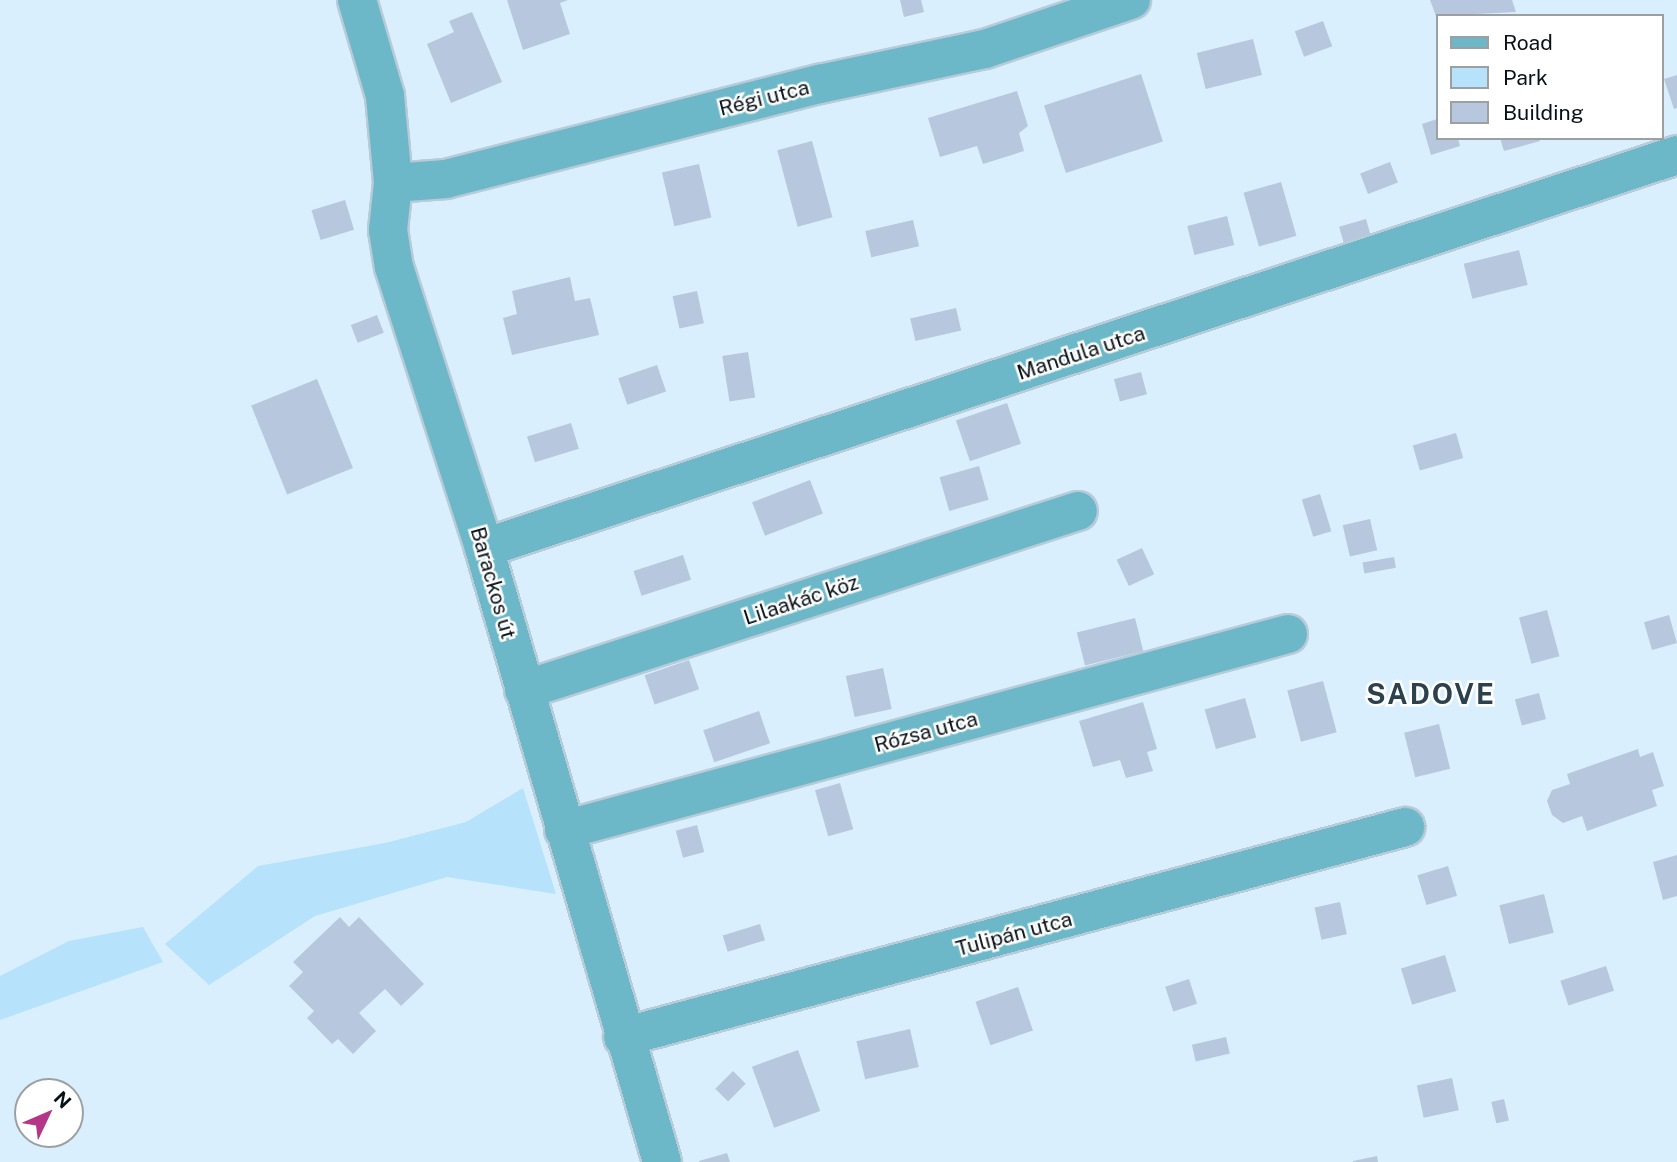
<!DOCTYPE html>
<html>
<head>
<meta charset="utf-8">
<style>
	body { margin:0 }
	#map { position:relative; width:1677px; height:1162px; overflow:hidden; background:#daeffd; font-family:"Public Sans",sans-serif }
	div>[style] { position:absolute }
	.green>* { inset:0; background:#b6e2fc }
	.building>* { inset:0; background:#b7c7de; transform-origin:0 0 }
	.roads { filter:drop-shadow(2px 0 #b8cbd8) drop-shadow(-2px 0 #b8cbd8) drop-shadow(0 2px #b8cbd8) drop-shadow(0 -2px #b8cbd8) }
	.street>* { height:38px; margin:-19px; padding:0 19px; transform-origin:19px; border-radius:19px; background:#6cb8c8 }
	span { translate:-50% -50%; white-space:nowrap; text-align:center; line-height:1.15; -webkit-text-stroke:5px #fff; paint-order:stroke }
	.street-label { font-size:21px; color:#081117 }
	.district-label { font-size:28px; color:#2b414e; font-weight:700; letter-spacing:2px }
	.legend { position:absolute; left:1436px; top:14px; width:228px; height:126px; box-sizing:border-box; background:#fff; border:2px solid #9ca0a2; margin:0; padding:9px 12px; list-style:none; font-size:21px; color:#081117 }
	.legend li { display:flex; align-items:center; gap:14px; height:35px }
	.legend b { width:35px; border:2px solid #9ca0a2 }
	.north { position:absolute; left:14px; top:1078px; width:70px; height:70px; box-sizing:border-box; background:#fff; border:2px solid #9ca0a2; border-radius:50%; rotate:46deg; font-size:19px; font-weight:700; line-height:28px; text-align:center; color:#081117 }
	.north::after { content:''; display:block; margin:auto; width:24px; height:32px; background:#b43787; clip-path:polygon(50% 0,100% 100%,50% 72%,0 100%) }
</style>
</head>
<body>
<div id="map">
	<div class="green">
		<div style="clip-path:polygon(523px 788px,556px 894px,447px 877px,315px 916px,209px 985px,165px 944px,258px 866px,385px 843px,466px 822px)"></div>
		<div style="clip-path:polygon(143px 927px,163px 962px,0 1020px,0 976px,69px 941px)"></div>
	</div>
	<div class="building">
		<div style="clip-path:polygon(507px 0,568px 0,560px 3px,570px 34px,523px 50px)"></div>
		<div style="clip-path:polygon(900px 0,921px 0,924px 12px,904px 17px)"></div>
		<div style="clip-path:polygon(1430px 0,1512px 0,1516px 12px,1436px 16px)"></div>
		<div style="clip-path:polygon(472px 12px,502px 82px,451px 103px,427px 44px,454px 32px,449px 21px)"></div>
		<div style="left:1323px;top:21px;width:27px;height:30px;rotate:70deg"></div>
		<div style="left:1253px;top:39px;width:37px;height:58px;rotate:76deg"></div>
		<div style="left:1141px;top:74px;width:71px;height:102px;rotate:72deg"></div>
		<div style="clip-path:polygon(1677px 75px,1677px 108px,1674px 109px,1664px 79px)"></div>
		<div style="clip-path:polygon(1017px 91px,1028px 126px,1019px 133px,1024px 151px,983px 164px,977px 146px,940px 157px,928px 118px)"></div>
		<div style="clip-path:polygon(1437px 119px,1437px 138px,1458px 138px,1460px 146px,1431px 155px,1422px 124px)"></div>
		<div style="clip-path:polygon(1500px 138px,1539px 138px,1540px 141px,1504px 151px)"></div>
		<div style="left:812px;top:141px;width:79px;height:36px;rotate:75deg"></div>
		<div style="left:1390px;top:162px;width:22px;height:32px;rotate:69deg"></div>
		<div style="left:699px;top:164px;width:55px;height:38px;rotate:77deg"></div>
		<div style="left:1281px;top:182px;width:56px;height:39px;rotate:74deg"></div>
		<div style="left:345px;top:200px;width:31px;height:35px;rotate:73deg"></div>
		<div style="left:1227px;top:216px;width:30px;height:41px;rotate:76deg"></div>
		<div style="left:1366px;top:219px;width:22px;height:28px;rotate:74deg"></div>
		<div style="left:913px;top:220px;width:27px;height:49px;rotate:77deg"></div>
		<div style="left:1519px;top:250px;width:36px;height:57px;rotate:76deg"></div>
		<div style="clip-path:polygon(570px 277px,575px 301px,590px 298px,599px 335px,512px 355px,503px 318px,517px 314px,512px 291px)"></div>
		<div style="left:697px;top:291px;width:33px;height:25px;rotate:78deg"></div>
		<div style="left:956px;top:308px;width:23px;height:47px;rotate:77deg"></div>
		<div style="left:377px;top:315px;width:19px;height:28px;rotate:69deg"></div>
		<div style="left:748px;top:352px;width:46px;height:26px;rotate:81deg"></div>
		<div style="left:657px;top:365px;width:28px;height:41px;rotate:71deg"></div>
		<div style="left:1141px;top:372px;width:23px;height:28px;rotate:75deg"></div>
		<div style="left:317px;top:379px;width:96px;height:71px;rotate:68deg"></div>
		<div style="left:1007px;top:403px;width:43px;height:54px;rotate:71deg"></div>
		<div style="left:571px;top:423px;width:27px;height:46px;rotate:73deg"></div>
		<div style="left:1456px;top:433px;width:26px;height:45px;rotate:74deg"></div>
		<div style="left:979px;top:466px;width:35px;height:41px;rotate:74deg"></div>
		<div style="left:810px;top:480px;width:36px;height:62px;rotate:69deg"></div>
		<div style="left:1320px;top:494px;width:39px;height:19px;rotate:73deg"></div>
		<div style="left:1370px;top:519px;width:32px;height:28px;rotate:77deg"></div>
		<div style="left:1142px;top:548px;width:29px;height:28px;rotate:65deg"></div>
		<div style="left:683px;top:555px;width:26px;height:52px;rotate:72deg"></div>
		<div style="left:1394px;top:557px;width:11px;height:32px;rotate:80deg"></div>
		<div style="left:1547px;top:610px;width:48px;height:29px;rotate:75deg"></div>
		<div style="left:1669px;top:615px;width:29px;height:26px;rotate:74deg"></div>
		<div style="left:1135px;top:618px;width:34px;height:60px;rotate:76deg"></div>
		<div style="left:689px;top:660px;width:31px;height:47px;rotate:71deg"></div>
		<div style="left:883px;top:668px;width:42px;height:38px;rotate:78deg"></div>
		<div style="left:1323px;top:681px;width:53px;height:37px;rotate:75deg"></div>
		<div style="left:1539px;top:693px;width:27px;height:25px;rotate:75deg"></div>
		<div style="left:1245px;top:698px;width:41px;height:42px;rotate:74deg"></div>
		<div style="clip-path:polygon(1143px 702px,1157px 749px,1147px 752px,1153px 771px,1126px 778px,1120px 760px,1093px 767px,1079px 721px)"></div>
		<div style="left:759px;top:711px;width:34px;height:59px;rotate:71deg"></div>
		<div style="left:1439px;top:724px;width:46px;height:36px;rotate:76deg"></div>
		<div style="clip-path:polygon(1638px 749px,1640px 757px,1653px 752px,1664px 786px,1652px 790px,1657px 806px,1587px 831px,1582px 816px,1563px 823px,1552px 815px,1547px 801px,1552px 790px,1570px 784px,1567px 774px)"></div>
		<div style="left:840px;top:783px;width:48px;height:26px;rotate:74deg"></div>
		<div style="left:697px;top:825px;width:28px;height:22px;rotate:75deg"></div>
		<div style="clip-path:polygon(1677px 855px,1677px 896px,1663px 900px,1653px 862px)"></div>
		<div style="left:1448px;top:866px;width:31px;height:32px;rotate:73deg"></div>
		<div style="left:1544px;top:894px;width:40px;height:46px;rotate:76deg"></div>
		<div style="left:1340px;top:902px;width:33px;height:26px;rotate:78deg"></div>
		<div style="clip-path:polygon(340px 917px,349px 927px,359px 917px,424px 984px,401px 1006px,385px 989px,359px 1013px,376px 1031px,353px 1054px,338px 1039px,332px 1044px,307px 1018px,314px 1011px,289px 986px,303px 972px,293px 962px)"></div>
		<div style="left:760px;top:924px;width:17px;height:39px;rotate:73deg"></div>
		<div style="left:1445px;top:955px;width:38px;height:46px;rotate:73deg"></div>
		<div style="left:1606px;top:966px;width:26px;height:48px;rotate:72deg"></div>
		<div style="left:1189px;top:979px;width:26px;height:25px;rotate:72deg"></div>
		<div style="left:1018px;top:987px;width:46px;height:45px;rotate:71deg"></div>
		<div style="left:910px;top:1029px;width:39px;height:55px;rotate:77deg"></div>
		<div style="left:1226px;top:1037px;width:17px;height:35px;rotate:77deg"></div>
		<div style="left:798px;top:1050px;width:65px;height:49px;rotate:70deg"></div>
		<div style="left:733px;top:1071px;width:18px;height:25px;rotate:45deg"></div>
		<div style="left:1452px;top:1078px;width:33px;height:36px;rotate:78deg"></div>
		<div style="left:1504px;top:1099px;width:22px;height:13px;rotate:77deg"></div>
		<div style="clip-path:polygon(727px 1153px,730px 1162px,699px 1162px,699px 1161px)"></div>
		<div style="clip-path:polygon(1377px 1156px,1378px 1162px,1353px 1162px,1353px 1161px)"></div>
	</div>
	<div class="roads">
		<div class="street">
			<div style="left:357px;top:0;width:100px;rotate:73.7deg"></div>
			<div style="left:385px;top:96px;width:87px;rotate:84.7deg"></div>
			<div style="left:393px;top:183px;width:47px;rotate:96.1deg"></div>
			<div style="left:388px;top:230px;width:37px;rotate:81deg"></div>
			<div style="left:394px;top:267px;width:295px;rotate:72.2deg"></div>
			<div style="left:484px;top:548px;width:639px;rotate:73.83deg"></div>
			<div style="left:393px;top:183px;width:53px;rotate:-4.3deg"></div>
			<div style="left:446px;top:179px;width:386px;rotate:-14.3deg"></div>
			<div style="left:820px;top:84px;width:169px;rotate:-12deg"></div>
			<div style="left:985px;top:49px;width:154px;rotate:-18.6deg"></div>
			<div style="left:484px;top:548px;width:1256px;rotate:-18.23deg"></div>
			<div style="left:524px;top:690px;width:582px;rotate:-17.91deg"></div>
			<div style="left:564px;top:830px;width:750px;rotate:-15.15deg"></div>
			<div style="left:623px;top:1037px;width:810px;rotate:-15.03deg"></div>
		</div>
	</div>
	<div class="street-label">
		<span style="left:764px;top:98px;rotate:-14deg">Régi utca</span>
		<span style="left:1081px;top:353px;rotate:-18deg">Mandula utca</span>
		<span style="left:493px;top:583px;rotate:74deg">Barackos út</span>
		<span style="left:801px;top:600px;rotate:-18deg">Lilaakác köz</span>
		<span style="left:926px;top:732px;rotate:-15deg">Rózsa utca</span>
		<span style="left:1014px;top:934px;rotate:-15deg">Tulipán utca</span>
	</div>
	<div class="district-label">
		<span style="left:1431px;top:694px">SADOVE</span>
	</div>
	<ul class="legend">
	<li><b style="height:9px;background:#6cb8c8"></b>Road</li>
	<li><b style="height:19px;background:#b6e2fc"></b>Park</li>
	<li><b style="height:19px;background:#b7c7de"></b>Building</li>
	</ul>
	<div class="north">N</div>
</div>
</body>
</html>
